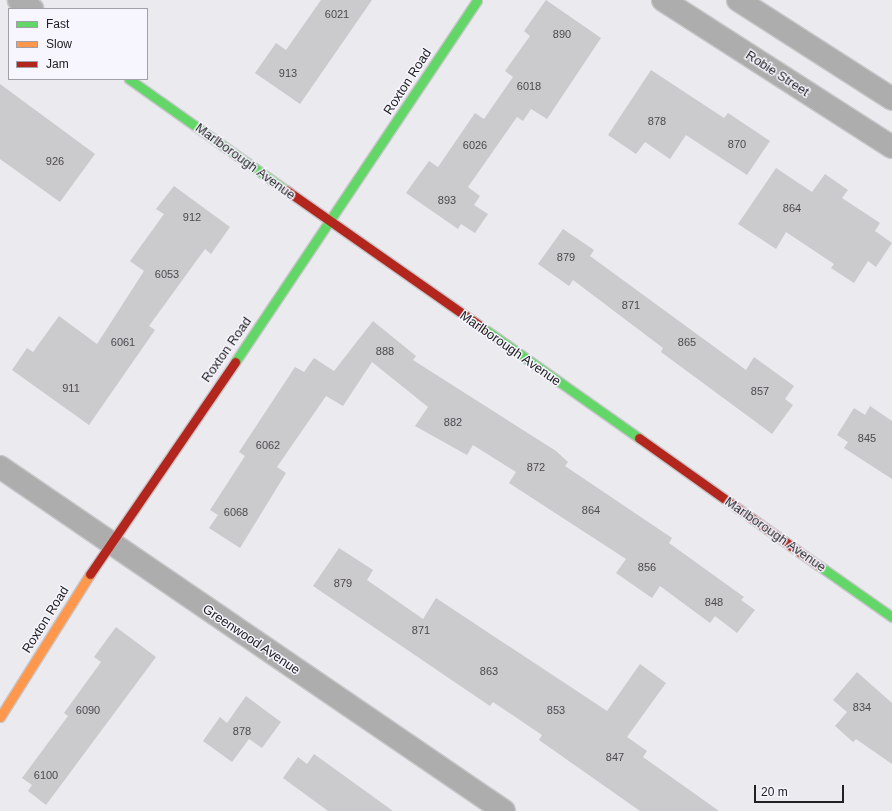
<!DOCTYPE html>
<html>
<head>
<meta charset="utf-8">
<style>
	body { margin:0 }
	#map { position:relative; width:892px; height:811px; overflow:hidden; background:#eaeaef; font-family:Arial,sans-serif }
	div>[style] { position:absolute }
	.building>* { inset:0; background:#cbcacd }
	.roads { filter:drop-shadow(1px 0 #c7c6c9) drop-shadow(-1px 0 #c7c6c9) drop-shadow(0 1px #c7c6c9) drop-shadow(0 -1px #c7c6c9) }
	.street>* { height:22px; margin:-11px; padding:0 11px; transform-origin:11px; border-radius:11px; background:#adadad }
	.fast>* { height:9px; margin:-4.5px; padding:0 4.5px; transform-origin:4.5px; border-radius:4.5px; background:#63d668 }
	.slow>* { height:9px; margin:-4.5px; padding:0 4.5px; transform-origin:4.5px; border-radius:4.5px; background:#ff974d }
	.jam>* { height:9px; margin:-4.5px; padding:0 4.5px; transform-origin:4.5px; border-radius:4.5px; background:#b3261e }
	span { translate:-50% -50%; white-space:nowrap; text-align:center; line-height:1.15; -webkit-text-stroke:3px #f7f5fe; paint-order:stroke }
	.number-label { font-size:11px; color:#4c4a4e }
	.number-label span { -webkit-text-stroke-width:0 }
	.street-label { font-size:13px; color:#212023 }
	.legend { position:absolute; left:8px; top:8px; width:140px; height:72px; box-sizing:border-box; background:#f7f5fe; border:1px solid #a1a0a6; margin:0; padding:5px 7px; list-style:none; font-size:12px; color:#212023 }
	.legend li { display:flex; align-items:center; gap:8px; height:20px }
	.legend b { width:20px; border:1px solid #a1a0a6 }
	.scale { position:absolute; left:754px; top:785px; width:90px; height:18px; box-sizing:border-box; border:2px solid #212023; border-top:0; padding-left:5px; font-size:12px; line-height:14px; white-space:nowrap; color:#212023; -webkit-text-stroke:3px #f7f5fe; paint-order:stroke }
</style>
</head>
<body>
<div id="map">
	<div class="building">
		<div style="clip-path:polygon(321px 0,372px 0,300px 104px,255px 73px,276px 43px,286px 50px)"></div>
		<div style="clip-path:polygon(546px 0,601px 38px,547px 119px,531px 109px,523px 121px,517px 117px,468px 187px,480px 196px,474px 205px,488px 214px,475px 233px,461px 224px,458px 229px,406px 193px,429px 161px,438px 167px,475px 113px,484px 119px,513px 77px,505px 71px,530px 36px,524px 31px)"></div>
		<div style="clip-path:polygon(651px 70px,724px 118px,728px 113px,770px 141px,747px 175px,686px 135px,670px 159px,645px 142px,636px 154px,608px 135px)"></div>
		<div style="clip-path:polygon(0 84px,95px 154px,60px 202px,0 159px)"></div>
		<div style="clip-path:polygon(776px 168px,812px 192px,825px 174px,848px 190px,842px 198px,880px 223px,875px 231px,892px 243px,876px 267px,868px 261px,854px 283px,831px 268px,834px 264px,786px 232px,776px 249px,738px 224px)"></div>
		<div style="clip-path:polygon(174px 186px,230px 227px,211px 254px,205px 249px,149px 326px,155px 330px,89px 425px,12px 370px,27px 348px,33px 352px,59px 316px,97px 344px,144px 271px,130px 261px,164px 214px,156px 209px)"></div>
		<div style="clip-path:polygon(563px 229px,594px 250px,590px 256px,746px 370px,754px 357px,794px 386px,785px 399px,793px 405px,772px 434px,661px 352px,663px 348px,573px 280px,569px 286px,538px 264px)"></div>
		<div style="clip-path:polygon(373px 321px,416px 356px,413px 360px,556px 451px,568px 462px,565px 466px,672px 538px,669px 543px,744px 597px,741px 600px,755px 610px,737px 633px,715px 616px,710px 623px,660px 586px,652px 598px,616px 573px,626px 559px,509px 483px,516px 472px,473px 445px,467px 455px,415px 426px,428px 407px,372px 362px,343px 406px,326px 396px,277px 467px,286px 473px,240px 548px,209px 528px,218px 515px,210px 510px,245px 456px,239px 452px,295px 367px,304px 372px,314px 358px,334px 371px)"></div>
		<div style="clip-path:polygon(870px 406px,892px 421px,892px 479px,844px 448px,848px 442px,837px 435px,854px 408px,865px 415px)"></div>
		<div style="clip-path:polygon(339px 548px,373px 570px,367px 580px,423px 619px,436px 598px,607px 711px,640px 664px,666px 683px,627px 737px,647px 751px,643px 757px,719px 811px,640px 811px,539px 740px,542px 735px,493px 702px,490px 706px,313px 586px)"></div>
		<div style="clip-path:polygon(116px 627px,156px 657px,46px 805px,28px 791px,32px 785px,22px 778px,68px 716px,64px 713px,101px 662px,94px 657px)"></div>
		<div style="clip-path:polygon(857px 672px,892px 703px,892px 764px,856px 739px,853px 742px,835px 726px,847px 712px,833px 700px)"></div>
		<div style="clip-path:polygon(246px 696px,281px 722px,262px 748px,249px 739px,232px 762px,203px 741px,220px 717px,227px 723px)"></div>
		<div style="clip-path:polygon(314px 754px,393px 811px,328px 811px,283px 778px,298px 757px,307px 764px)"></div>
	</div>
	<div class="roads">
		<div class="street">
			<div style="left:19px;top:0;width:16px;rotate:35deg"></div>
			<div style="left:663px;top:0;width:272px;rotate:32.7deg"></div>
			<div style="left:738px;top:0;width:183px;rotate:32.7deg"></div>
			<div style="left:0;top:467px;width:610px;rotate:34.32deg"></div>
		</div>
		<div class="fast">
			<div style="left:129px;top:79px;width:192px;rotate:35.3deg"></div>
			<div style="left:483px;top:328px;width:191px;rotate:35.2deg"></div>
			<div style="left:235px;top:362px;width:435px;rotate:-56.2deg"></div>
			<div style="left:818px;top:565px;width:90px;rotate:35.1deg"></div>
		</div>
		<div class="slow">
			<div style="left:0;top:717px;width:169px;rotate:-57.8deg"></div>
		</div>
		<div class="jam">
			<div style="left:286px;top:190px;width:241px;rotate:35deg"></div>
			<div style="left:639px;top:438px;width:219px;rotate:35.4deg"></div>
			<div style="left:90px;top:574px;width:257px;rotate:-55.6deg"></div>
		</div>
	</div>
	<div class="number-label">
		<span style="left:337px;top:14px">6021</span>
		<span style="left:562px;top:34px">890</span>
		<span style="left:288px;top:73px">913</span>
		<span style="left:529px;top:86px">6018</span>
		<span style="left:657px;top:121px">878</span>
		<span style="left:737px;top:144px">870</span>
		<span style="left:475px;top:145px">6026</span>
		<span style="left:55px;top:161px">926</span>
		<span style="left:447px;top:200px">893</span>
		<span style="left:792px;top:208px">864</span>
		<span style="left:192px;top:217px">912</span>
		<span style="left:566px;top:257px">879</span>
		<span style="left:167px;top:274px">6053</span>
		<span style="left:631px;top:305px">871</span>
		<span style="left:123px;top:342px">6061</span>
		<span style="left:687px;top:342px">865</span>
		<span style="left:385px;top:351px">888</span>
		<span style="left:71px;top:388px">911</span>
		<span style="left:760px;top:391px">857</span>
		<span style="left:453px;top:422px">882</span>
		<span style="left:867px;top:438px">845</span>
		<span style="left:268px;top:445px">6062</span>
		<span style="left:536px;top:467px">872</span>
		<span style="left:591px;top:510px">864</span>
		<span style="left:236px;top:512px">6068</span>
		<span style="left:647px;top:567px">856</span>
		<span style="left:343px;top:583px">879</span>
		<span style="left:714px;top:602px">848</span>
		<span style="left:421px;top:630px">871</span>
		<span style="left:489px;top:671px">863</span>
		<span style="left:862px;top:707px">834</span>
		<span style="left:88px;top:710px">6090</span>
		<span style="left:556px;top:710px">853</span>
		<span style="left:242px;top:731px">878</span>
		<span style="left:615px;top:757px">847</span>
		<span style="left:46px;top:775px">6100</span>
	</div>
	<div class="street-label">
		<span style="left:777px;top:74px;rotate:33deg">Robie Street</span>
		<span style="left:408px;top:82px;rotate:-57deg">Roxton Road</span>
		<span style="left:245px;top:162px;rotate:36deg">Marlborough Avenue</span>
		<span style="left:510px;top:349px;rotate:35deg">Marlborough Avenue</span>
		<span style="left:227px;top:350px;rotate:-55deg">Roxton Road</span>
		<span style="left:775px;top:535px;rotate:35deg">Marlborough Avenue</span>
		<span style="left:46px;top:620px;rotate:-58deg">Roxton Road</span>
		<span style="left:251px;top:640px;rotate:34deg">Greenwood Avenue</span>
	</div>
	<ul class="legend">
	<li><b style="height:5px;background:#63d668"></b>Fast</li>
	<li><b style="height:5px;background:#ff974d"></b>Slow</li>
	<li><b style="height:5px;background:#b3261e"></b>Jam</li>
	</ul>
	<div class="scale">20 m</div>
</div>
</body>
</html>
